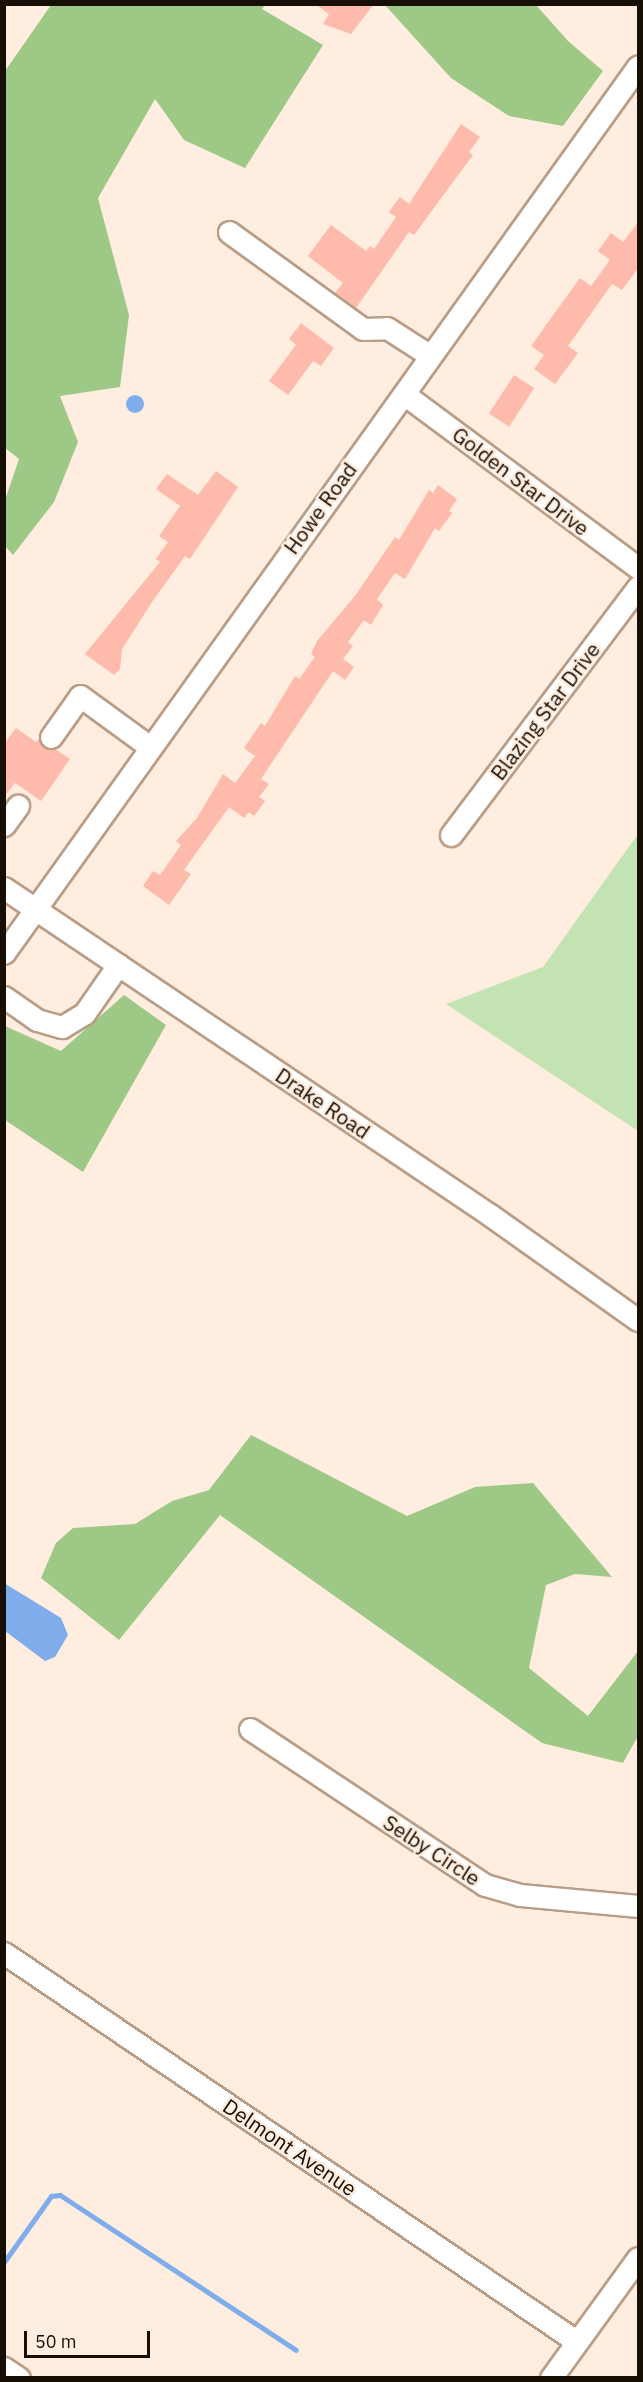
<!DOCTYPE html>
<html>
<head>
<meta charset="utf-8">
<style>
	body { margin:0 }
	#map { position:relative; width:643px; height:2382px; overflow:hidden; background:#ffeddf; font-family:"IBM Plex Sans",sans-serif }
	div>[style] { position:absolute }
	.green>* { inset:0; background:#c4e3b3 }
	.forest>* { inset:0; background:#9dc885 }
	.water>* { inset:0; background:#7fadeb }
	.round { border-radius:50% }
	.stream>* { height:5px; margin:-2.5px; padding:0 2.5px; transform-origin:2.5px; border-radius:2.5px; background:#7fadeb }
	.building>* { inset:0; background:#febaaa; transform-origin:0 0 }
	.roads { filter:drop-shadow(2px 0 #b99d87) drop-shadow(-2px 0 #b99d87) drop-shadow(0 2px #b99d87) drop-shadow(0 -2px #b99d87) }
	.minor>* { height:21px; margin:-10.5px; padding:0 10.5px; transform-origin:10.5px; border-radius:10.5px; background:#fff }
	span { translate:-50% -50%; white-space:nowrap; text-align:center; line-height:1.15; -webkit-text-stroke:5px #ffeddf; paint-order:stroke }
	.street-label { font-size:21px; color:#170e06 }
	.frame { position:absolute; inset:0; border:6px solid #170e06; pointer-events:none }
	.scale { position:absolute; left:24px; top:2331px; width:126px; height:27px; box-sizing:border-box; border:3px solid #170e06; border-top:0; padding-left:8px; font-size:18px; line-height:21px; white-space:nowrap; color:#170e06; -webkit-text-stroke:4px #ffeddf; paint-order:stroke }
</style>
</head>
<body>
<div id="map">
	<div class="green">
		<div style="clip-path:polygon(638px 834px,638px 1131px,446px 1004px,543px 967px)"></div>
	</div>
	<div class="forest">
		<div style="clip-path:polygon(51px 5px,265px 5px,262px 9px,323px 45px,245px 168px,184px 140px,155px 99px,98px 198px,129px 315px,120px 387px,60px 396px,78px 442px,54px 502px,13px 555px,4px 545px,5px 500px,19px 459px,4px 447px,5px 71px)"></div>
		<div style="clip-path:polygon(385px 5px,536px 5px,568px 41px,603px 71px,563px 126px,509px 116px,451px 78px)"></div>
		<div style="clip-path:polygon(124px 995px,166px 1025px,83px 1172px,5px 1120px,5px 1026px,61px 1051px)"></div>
		<div style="clip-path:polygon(251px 1435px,407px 1516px,475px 1487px,533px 1483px,612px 1577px,575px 1574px,546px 1585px,529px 1668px,588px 1716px,638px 1651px,638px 1736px,623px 1763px,542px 1743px,220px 1515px,119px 1640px,41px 1578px,56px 1543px,73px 1528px,135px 1524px,172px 1501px,209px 1490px)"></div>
	</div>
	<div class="water">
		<div class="round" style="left:126px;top:395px;width:18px;height:18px"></div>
		<div style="clip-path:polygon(4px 1583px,61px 1618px,68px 1635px,55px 1657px,45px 1661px,5px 1631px)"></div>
	</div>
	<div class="stream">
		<div style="left:4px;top:2262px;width:81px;rotate:-54.5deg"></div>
		<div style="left:51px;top:2196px;width:9px;rotate:-6deg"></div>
		<div style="left:60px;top:2195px;width:282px;rotate:33.3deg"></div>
	</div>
	<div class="building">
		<div style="clip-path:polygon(315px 4px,374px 4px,351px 34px,323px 24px,329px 14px)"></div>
		<div style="clip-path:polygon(461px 124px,480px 137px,469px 152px,473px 155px,414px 235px,409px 232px,356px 308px,335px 293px,343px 283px,308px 256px,331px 225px,366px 251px,370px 246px,374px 249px,396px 217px,389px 212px,400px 197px,409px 204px)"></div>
		<div style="clip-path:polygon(639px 221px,639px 267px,622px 290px,612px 284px,568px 346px,578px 353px,555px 384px,534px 369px,544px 355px,531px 346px,580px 278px,591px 286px,610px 260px,598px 251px,611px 233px,623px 242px)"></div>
		<div style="clip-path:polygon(301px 323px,334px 348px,321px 366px,313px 361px,288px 395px,269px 381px,296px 345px,289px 339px)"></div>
		<div style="left:514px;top:375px;width:24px;height:46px;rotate:33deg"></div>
		<div style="clip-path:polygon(216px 471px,238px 487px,190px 559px,185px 556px,152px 602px,122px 649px,120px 669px,114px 675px,85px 654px,160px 562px,156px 559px,168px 542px,159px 536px,180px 506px,156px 489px,167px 474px,198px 495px)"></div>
		<div style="clip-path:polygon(438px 485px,457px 499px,449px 511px,452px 513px,439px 531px,435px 528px,405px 579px,395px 573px,377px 599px,383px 605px,371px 625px,364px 620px,348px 642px,353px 646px,343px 659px,354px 667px,345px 680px,333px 671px,261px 779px,269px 784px,259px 797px,265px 801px,254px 816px,249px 812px,244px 818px,229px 807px,184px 870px,191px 874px,169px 905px,143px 886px,153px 871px,160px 875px,181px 845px,176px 841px,197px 818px,223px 774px,235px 783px,255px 756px,244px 748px,261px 723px,265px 726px,295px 676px,299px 679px,315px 657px,311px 654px,317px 641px,355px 596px,395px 537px,399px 540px,429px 490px,433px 493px)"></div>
		<div style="clip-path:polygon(16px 728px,36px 742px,39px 739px,44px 748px,55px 749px,70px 759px,41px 801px,15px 783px,4px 797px,4px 744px)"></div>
	</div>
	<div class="roads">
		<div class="minor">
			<div style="left:229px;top:232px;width:165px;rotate:35.9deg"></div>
			<div style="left:363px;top:329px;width:24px;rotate:-2deg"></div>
			<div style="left:387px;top:328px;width:50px;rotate:32.7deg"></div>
			<div style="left:404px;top:394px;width:292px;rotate:36.6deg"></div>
			<div style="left:51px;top:737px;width:50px;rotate:-54.7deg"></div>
			<div style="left:80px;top:696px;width:87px;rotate:36.1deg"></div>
			<div style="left:4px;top:825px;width:24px;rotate:-54deg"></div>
			<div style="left:451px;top:835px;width:311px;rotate:-53deg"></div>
			<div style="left:4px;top:888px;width:586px;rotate:33.93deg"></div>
			<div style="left:490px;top:1215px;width:181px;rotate:35.4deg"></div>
			<div style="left:4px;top:953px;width:1090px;rotate:-54.44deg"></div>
			<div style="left:4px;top:997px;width:40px;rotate:34.9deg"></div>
			<div style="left:37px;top:1020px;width:26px;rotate:16deg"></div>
			<div style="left:62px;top:1027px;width:26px;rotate:-31deg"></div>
			<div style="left:84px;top:1014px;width:60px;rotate:-55.2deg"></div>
			<div style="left:250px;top:1729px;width:282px;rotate:33.6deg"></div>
			<div style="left:485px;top:1885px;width:36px;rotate:16deg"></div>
			<div style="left:520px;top:1895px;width:119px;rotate:5.3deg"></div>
			<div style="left:4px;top:1953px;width:691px;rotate:34.15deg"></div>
			<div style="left:4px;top:2368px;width:18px;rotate:34deg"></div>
			<div style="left:551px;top:2378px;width:148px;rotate:-54.1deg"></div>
		</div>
	</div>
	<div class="street-label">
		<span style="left:521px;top:481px;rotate:37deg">Golden Star Drive</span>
		<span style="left:320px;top:508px;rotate:-54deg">Howe Road</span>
		<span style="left:545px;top:711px;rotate:-53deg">Blazing Star Drive</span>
		<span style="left:323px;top:1103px;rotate:34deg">Drake Road</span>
		<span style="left:432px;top:1850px;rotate:33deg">Selby Circle</span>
		<span style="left:290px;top:2147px;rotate:34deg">Delmont Avenue</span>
	</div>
	<div class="frame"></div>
	<div class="scale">50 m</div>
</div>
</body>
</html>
